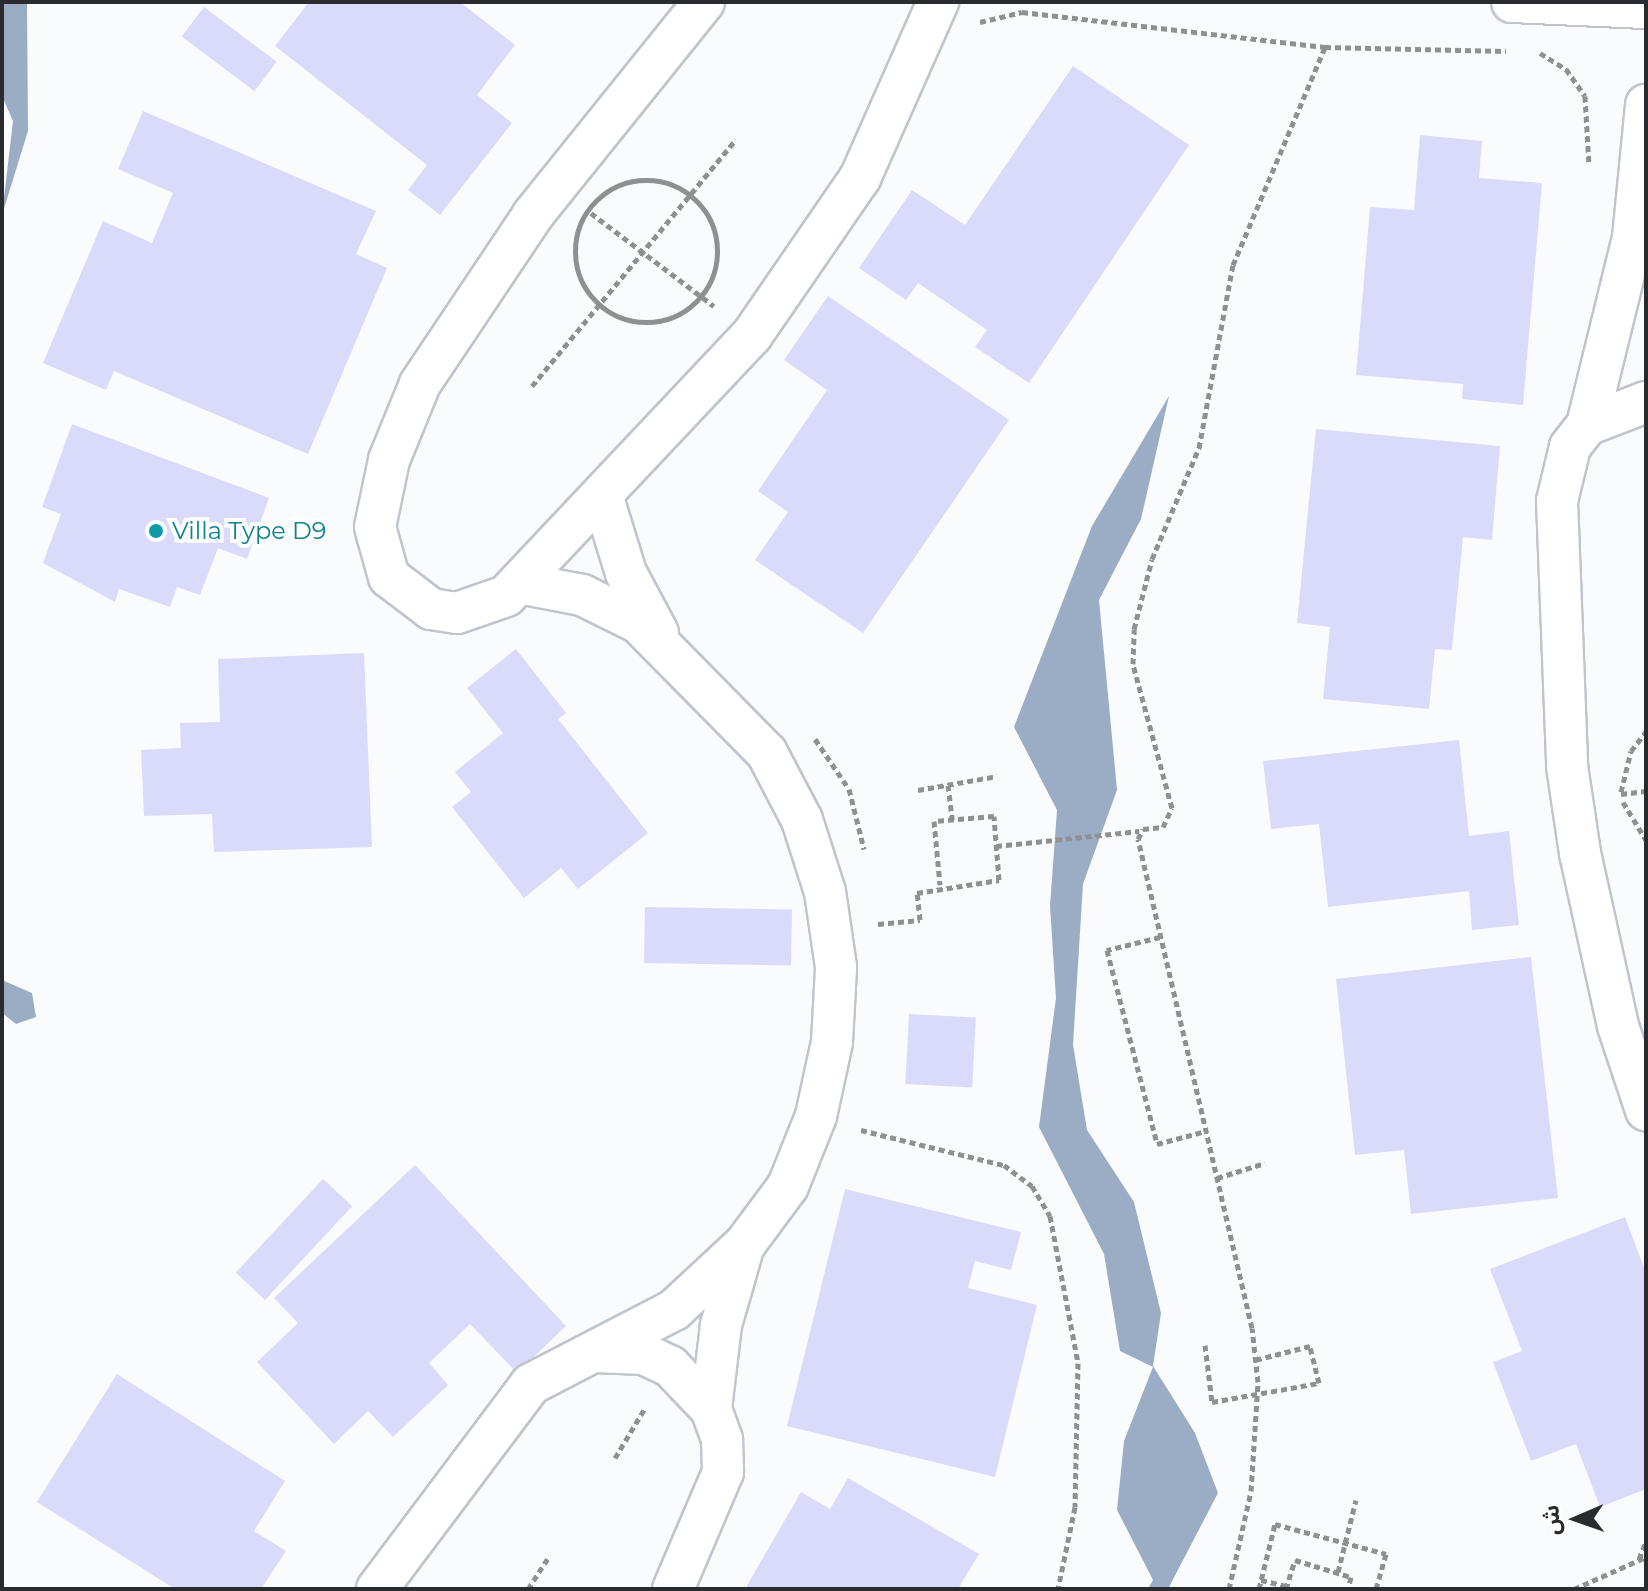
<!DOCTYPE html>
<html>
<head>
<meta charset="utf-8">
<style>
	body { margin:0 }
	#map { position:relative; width:1648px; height:1591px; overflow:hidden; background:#fafbfd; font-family:Montserrat,"Noto Sans Arabic",sans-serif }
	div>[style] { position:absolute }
	.water>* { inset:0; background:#9aadc5 }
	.building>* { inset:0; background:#dadbfa; transform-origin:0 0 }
	.path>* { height:5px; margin-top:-2.5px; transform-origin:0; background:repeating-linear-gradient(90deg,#8f9093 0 6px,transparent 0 10px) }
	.path>.ring { margin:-2.5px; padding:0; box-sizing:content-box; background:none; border:5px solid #8f9093; border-radius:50% }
	.roads { filter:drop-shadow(2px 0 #bfc4cd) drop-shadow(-2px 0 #bfc4cd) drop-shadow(0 2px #bfc4cd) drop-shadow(0 -2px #bfc4cd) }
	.minor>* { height:40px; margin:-20px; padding:0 20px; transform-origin:20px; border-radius:20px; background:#fff }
	.dots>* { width:22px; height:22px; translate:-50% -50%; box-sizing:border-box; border:4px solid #fff; border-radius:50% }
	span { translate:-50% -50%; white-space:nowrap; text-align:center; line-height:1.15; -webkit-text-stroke:8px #fff; paint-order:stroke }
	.culture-label { font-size:24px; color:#0d838f }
	.left { translate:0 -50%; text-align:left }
	.frame { position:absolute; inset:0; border:4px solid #292b2f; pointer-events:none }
	.north { position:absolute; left:1536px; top:1479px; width:80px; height:80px; -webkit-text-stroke:6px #fff; paint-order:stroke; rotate:268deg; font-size:22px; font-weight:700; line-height:32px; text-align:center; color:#292b2f }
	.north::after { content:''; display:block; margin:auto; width:28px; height:36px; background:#292b2f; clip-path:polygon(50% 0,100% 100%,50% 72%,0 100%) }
</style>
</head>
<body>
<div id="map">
	<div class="water">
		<div style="clip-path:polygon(27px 2px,28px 131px,2px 215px,13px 121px,2px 96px,2px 4px)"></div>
		<div style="clip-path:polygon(1169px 396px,1141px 519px,1099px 600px,1117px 790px,1083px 884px,1073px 1045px,1087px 1130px,1134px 1202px,1161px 1313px,1153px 1366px,1195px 1433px,1218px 1493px,1168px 1589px,1148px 1589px,1153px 1580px,1117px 1510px,1124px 1441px,1153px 1367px,1120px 1351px,1104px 1254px,1039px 1127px,1056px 998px,1050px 906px,1057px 810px,1014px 727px,1092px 526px)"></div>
		<div style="clip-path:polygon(2px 980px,32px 993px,36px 1017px,16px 1024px,2px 1013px)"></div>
	</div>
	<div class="building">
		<div style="clip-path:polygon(309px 2px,460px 2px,515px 45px,477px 95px,512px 123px,440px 215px,408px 190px,427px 165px,275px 46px)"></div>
		<div style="left:204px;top:7px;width:91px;height:37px;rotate:37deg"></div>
		<div style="clip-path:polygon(1073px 66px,1189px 145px,1029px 383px,975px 347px,987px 330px,918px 283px,906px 300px,859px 268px,912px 190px,965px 225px)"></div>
		<div style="clip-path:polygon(143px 111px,376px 211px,356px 254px,387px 268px,308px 454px,114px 371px,106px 390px,43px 363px,103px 221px,152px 243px,173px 193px,118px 169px)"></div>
		<div style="clip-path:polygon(1420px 135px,1482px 141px,1479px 178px,1542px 183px,1523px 405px,1462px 399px,1463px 384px,1356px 375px,1370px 207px,1414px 210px)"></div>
		<div style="clip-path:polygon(828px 296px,1009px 420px,863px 633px,755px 560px,788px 512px,758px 491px,827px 390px,784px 360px)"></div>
		<div style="clip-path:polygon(72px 424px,269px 498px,247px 559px,218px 548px,200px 595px,177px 587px,170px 607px,119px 589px,115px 602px,43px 563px,61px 514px,42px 507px)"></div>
		<div style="clip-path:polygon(1316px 429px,1500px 446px,1492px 540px,1463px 537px,1452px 650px,1435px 649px,1429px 709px,1323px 699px,1330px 627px,1297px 623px)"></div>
		<div style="clip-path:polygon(516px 649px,566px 713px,558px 719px,648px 833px,578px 889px,561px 868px,524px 898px,452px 807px,471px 792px,455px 772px,503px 733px,467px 688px)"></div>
		<div style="clip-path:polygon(364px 653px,372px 847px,214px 852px,212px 814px,144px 816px,141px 750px,181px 748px,180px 723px,220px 722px,218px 659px)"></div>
		<div style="clip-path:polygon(1459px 740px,1469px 836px,1509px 831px,1519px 925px,1472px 930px,1469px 891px,1328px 907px,1319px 824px,1271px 829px,1263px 761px)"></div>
		<div style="left:645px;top:907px;width:147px;height:56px;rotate:1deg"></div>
		<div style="clip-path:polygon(1531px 957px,1558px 1198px,1411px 1214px,1404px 1150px,1355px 1155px,1336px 979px)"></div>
		<div style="left:909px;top:1014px;width:67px;height:70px;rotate:3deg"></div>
		<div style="clip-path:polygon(415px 1165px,566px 1326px,517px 1373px,470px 1324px,429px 1363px,448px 1385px,393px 1437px,368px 1411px,334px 1444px,257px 1362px,298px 1323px,274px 1298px)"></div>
		<div style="left:323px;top:1179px;width:40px;height:128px;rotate:43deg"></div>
		<div style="clip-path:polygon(845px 1189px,1021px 1232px,1011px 1270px,975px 1261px,968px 1288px,1037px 1305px,995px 1477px,787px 1426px)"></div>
		<div style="clip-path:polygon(1625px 1217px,1646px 1273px,1646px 1489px,1600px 1507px,1576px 1444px,1531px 1461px,1493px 1362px,1522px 1351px,1490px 1269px)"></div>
		<div style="clip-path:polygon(117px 1374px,285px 1481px,254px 1531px,286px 1551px,261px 1589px,175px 1589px,37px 1502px)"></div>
		<div style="clip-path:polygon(848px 1478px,979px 1554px,958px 1589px,745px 1589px,801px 1492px,830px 1509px)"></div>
	</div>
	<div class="path">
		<div style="left:980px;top:22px;width:43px;rotate:-13.4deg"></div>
		<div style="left:1022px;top:12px;width:305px;rotate:6.6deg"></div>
		<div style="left:1325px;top:47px;width:181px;rotate:1.3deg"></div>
		<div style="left:1540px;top:53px;width:31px;rotate:32deg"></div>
		<div style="left:1566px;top:69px;width:33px;rotate:55deg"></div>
		<div style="left:1585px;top:96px;width:69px;rotate:86.7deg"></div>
		<div class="ring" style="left:575px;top:180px;width:137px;height:137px"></div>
		<div style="left:591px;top:213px;width:154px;rotate:37.1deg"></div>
		<div style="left:532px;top:386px;width:320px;rotate:-50.4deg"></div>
		<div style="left:815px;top:739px;width:60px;rotate:55.8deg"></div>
		<div style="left:849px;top:789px;width:62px;rotate:76deg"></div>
		<div style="left:948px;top:785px;width:35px;rotate:83deg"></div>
		<div style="left:918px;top:790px;width:80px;rotate:-10deg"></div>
		<div style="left:1621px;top:792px;width:42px;rotate:-76.3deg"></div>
		<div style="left:1631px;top:751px;width:24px;rotate:-52deg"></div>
		<div style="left:1621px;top:794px;width:25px;rotate:-7deg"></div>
		<div style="left:1623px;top:802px;width:44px;rotate:58.8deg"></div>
		<div style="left:996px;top:846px;width:144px;rotate:-6deg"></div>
		<div style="left:878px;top:924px;width:42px;rotate:-5.4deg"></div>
		<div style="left:920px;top:920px;width:27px;rotate:-96deg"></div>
		<div style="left:917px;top:893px;width:83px;rotate:-9deg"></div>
		<div style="left:999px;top:880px;width:64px;rotate:-94.5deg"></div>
		<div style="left:994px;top:816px;width:60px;rotate:175.2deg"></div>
		<div style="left:934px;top:821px;width:64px;rotate:84.6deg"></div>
		<div style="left:1160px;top:937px;width:55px;rotate:166.2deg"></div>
		<div style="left:1107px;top:950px;width:200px;rotate:75.5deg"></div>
		<div style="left:1157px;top:1144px;width:51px;rotate:-14.9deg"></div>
		<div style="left:861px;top:1130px;width:147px;rotate:13.8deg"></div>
		<div style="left:1004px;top:1165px;width:35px;rotate:37deg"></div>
		<div style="left:1032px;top:1186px;width:35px;rotate:59deg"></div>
		<div style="left:1050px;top:1216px;width:150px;rotate:79.2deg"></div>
		<div style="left:1078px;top:1363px;width:144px;rotate:91.2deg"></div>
		<div style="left:1075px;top:1507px;width:84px;rotate:101.7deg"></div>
		<div style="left:1217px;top:1178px;width:50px;rotate:-17.4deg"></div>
		<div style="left:1205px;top:1345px;width:57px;rotate:83deg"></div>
		<div style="left:1212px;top:1402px;width:109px;rotate:-10.1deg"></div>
		<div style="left:1319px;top:1383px;width:38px;rotate:-104deg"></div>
		<div style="left:1310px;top:1346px;width:57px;rotate:165.7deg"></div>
		<div style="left:615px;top:1458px;width:58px;rotate:-59deg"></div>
		<div style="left:1639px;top:1559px;width:18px;rotate:-68deg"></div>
		<div style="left:1338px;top:1572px;width:74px;rotate:-76deg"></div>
		<div style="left:1261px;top:1580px;width:27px;rotate:13deg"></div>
		<div style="left:528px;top:1589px;width:37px;rotate:-57deg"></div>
		<div style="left:1229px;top:1589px;width:100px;rotate:-77.3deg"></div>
		<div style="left:1251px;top:1491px;width:109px;rotate:-86.3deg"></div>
		<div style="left:1258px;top:1382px;width:54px;rotate:-96.3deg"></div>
		<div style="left:1252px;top:1328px;width:502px;rotate:-103.12deg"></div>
		<div style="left:1138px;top:839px;width:11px;rotate:-63deg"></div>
		<div style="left:1143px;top:829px;width:20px;rotate:-6deg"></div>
		<div style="left:1163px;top:827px;width:21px;rotate:-65deg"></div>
		<div style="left:1172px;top:808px;width:149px;rotate:-105.2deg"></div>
		<div style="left:1133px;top:664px;width:35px;rotate:-88deg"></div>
		<div style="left:1134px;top:629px;width:72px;rotate:-75.6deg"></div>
		<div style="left:1152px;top:559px;width:121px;rotate:-67.1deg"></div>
		<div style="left:1199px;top:448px;width:186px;rotate:-79.5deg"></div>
		<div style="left:1233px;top:265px;width:237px;rotate:-67.1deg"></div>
		<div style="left:1259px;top:1589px;width:67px;rotate:-76.2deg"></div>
		<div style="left:1275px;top:1524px;width:115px;rotate:15.1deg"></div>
		<div style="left:1386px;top:1554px;width:36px;rotate:106deg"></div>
		<div style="left:1286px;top:1589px;width:30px;rotate:-73deg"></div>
		<div style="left:1295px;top:1560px;width:59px;rotate:16.9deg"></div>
		<div style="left:1351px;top:1577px;width:12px;rotate:104deg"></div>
		<div style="left:1574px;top:1589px;width:79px;rotate:-24deg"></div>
	</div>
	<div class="roads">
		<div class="minor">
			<div style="left:704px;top:2px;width:273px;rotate:128.8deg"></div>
			<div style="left:533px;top:215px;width:203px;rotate:123.8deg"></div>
			<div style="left:420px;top:384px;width:82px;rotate:112.2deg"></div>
			<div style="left:389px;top:460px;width:68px;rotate:101.8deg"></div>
			<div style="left:375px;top:527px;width:52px;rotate:74.4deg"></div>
			<div style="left:389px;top:577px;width:53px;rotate:37.3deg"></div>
			<div style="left:431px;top:609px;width:26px;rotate:9deg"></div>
			<div style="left:457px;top:613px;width:52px;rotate:-19.1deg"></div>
			<div style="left:506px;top:596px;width:359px;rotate:-46.7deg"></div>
			<div style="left:752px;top:335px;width:191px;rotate:-55.5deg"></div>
			<div style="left:860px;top:178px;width:193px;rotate:-66.1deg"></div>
			<div style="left:1512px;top:2px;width:134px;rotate:2.6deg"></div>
			<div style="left:1646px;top:402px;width:63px;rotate:158.7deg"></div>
			<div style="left:1587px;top:425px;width:28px;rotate:128deg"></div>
			<div style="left:1570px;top:447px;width:56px;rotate:103.5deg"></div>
			<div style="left:1557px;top:501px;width:265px;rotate:87.8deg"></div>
			<div style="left:1567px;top:766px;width:88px;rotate:81.5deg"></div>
			<div style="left:1580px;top:853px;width:177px;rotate:77.6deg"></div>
			<div style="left:1618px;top:1026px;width:89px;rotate:71.6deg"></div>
			<div style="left:1587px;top:425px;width:193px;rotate:-76.2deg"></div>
			<div style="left:1633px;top:238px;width:134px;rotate:-84.4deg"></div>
			<div style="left:602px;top:495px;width:82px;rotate:72.9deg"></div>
			<div style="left:626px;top:573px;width:68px;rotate:61.9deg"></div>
			<div style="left:595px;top:1352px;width:49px;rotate:2.3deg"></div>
			<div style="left:644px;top:1354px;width:29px;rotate:25deg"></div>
			<div style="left:670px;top:1366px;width:59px;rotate:46.4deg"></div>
			<div style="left:711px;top:1409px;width:33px;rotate:70deg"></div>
			<div style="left:722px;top:1440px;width:32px;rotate:88deg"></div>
			<div style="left:723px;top:1472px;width:127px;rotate:113.1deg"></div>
			<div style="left:711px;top:1409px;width:85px;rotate:-83.2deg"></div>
			<div style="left:721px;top:1325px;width:76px;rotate:-74deg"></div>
			<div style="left:377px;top:1589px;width:256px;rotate:-53.1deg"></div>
			<div style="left:531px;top:1384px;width:161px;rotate:-27.4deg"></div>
			<div style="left:674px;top:1310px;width:97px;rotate:-42.9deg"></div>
			<div style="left:745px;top:1244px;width:72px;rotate:-53.4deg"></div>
			<div style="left:788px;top:1186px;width:75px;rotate:-68.2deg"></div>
			<div style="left:816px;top:1116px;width:76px;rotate:-77.8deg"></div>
			<div style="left:832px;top:1042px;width:75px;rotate:-86.9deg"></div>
			<div style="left:836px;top:967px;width:76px;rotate:-98.3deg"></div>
			<div style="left:825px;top:892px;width:76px;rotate:-107.7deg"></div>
			<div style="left:802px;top:820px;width:76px;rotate:-117.6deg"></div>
			<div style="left:767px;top:753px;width:182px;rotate:-134.6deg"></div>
			<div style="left:639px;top:623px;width:64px;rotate:-153.8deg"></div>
			<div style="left:582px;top:595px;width:64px;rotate:-169.2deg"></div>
		</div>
	</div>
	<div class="dots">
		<div style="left:156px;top:531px;background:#0f9aa8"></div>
	</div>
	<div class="culture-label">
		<span class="left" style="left:172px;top:531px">Villa Type D9</span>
	</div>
	<div class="frame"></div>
	<div class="north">ش</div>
</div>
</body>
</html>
